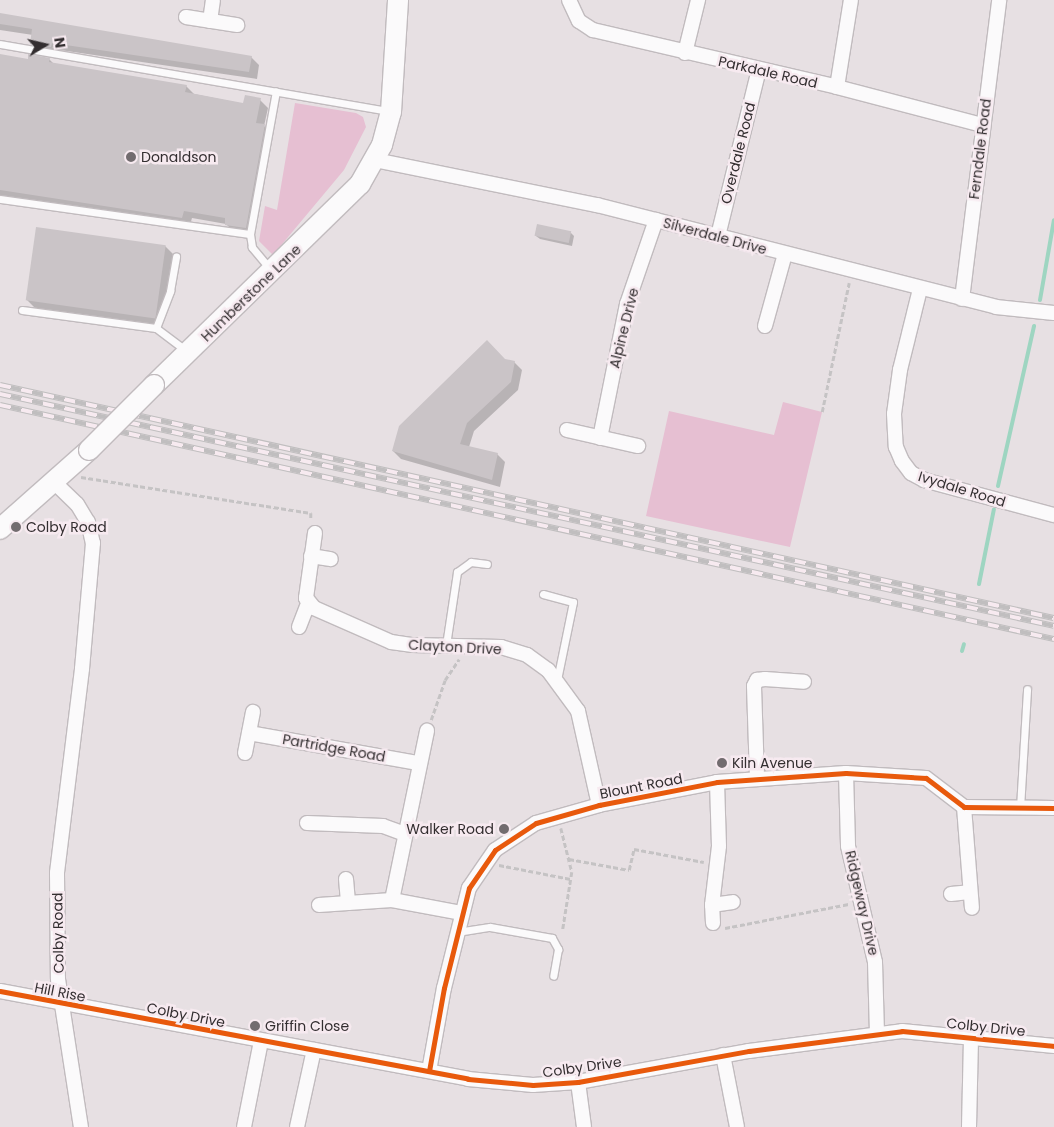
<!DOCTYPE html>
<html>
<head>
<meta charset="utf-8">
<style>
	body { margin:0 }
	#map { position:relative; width:1054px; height:1127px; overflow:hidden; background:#e7e0e3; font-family:Poppins,sans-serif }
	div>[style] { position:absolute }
	.green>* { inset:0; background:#e6bfd2 }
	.shadow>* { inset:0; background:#0003 }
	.stream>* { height:4px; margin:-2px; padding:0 2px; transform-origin:2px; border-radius:2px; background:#9ed5c1 }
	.building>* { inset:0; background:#cac4c7; transform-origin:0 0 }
	.path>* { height:2.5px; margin-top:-1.25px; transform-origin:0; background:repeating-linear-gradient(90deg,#c5c3c4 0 5px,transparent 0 7.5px) }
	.roads { filter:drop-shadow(1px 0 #c1bbbe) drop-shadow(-1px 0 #c1bbbe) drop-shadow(0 1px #c1bbbe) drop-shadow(0 -1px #c1bbbe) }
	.lane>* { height:7px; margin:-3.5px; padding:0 3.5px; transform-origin:3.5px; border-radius:3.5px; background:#fbfafb }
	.street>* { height:14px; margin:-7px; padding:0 7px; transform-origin:7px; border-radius:7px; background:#fbfafb }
	.secondary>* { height:20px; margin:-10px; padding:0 10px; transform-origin:10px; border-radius:10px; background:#fbfafb }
	.rail>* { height:5.5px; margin-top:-2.75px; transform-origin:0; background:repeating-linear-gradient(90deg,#f7eaf0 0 11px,#c0bebf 0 22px); box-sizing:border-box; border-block:1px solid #c0bebf }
	.bridges { filter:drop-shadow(1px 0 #c1bbbe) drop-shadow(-1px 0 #c1bbbe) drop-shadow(0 1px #c1bbbe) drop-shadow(0 -1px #c1bbbe) }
	.secondary-bridge>* { height:20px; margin:-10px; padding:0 10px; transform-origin:10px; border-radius:10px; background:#fbfafb }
	.cycleway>* { height:5px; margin:-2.5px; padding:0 2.5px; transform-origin:2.5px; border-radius:2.5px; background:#e8590c }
	.dots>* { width:14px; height:14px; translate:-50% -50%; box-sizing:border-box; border:2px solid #f7eaf0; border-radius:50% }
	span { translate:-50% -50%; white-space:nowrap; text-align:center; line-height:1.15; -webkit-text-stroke:5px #f7eaf0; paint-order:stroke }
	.street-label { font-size:14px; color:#332e30 }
	.poi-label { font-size:14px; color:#332e30 }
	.left { translate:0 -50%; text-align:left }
	.right { translate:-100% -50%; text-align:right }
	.north { position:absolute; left:20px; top:20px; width:50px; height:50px; -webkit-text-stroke:4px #f7eaf0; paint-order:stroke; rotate:81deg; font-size:14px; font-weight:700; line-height:20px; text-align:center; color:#332e30 }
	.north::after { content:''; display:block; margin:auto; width:18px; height:22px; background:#332e30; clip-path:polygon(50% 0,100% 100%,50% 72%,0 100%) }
</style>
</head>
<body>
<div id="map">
	<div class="green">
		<div style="clip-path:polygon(295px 103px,356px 113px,363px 117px,366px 127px,344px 170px,273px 255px,259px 241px,265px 206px,277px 210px)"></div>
		<div style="clip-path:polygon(783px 402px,822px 412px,790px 547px,646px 516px,669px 411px,774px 435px)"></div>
	</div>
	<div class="shadow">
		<div style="clip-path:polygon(0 14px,251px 57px,259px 65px,257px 79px,60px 50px,59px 55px,39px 51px,31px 43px,33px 35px,0 30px)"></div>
		<div style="clip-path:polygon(0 55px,29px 60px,49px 59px,54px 64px,186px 86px,194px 94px,244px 104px,260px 100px,268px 108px,264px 126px,272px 133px,253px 235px,235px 233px,226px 224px,192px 218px,190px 225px,0 196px)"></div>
		<div style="clip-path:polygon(571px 233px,574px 236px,572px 246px,540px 239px,536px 236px)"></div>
		<div style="clip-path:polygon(165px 246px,173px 254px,162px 325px,35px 308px,27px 300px)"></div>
		<div style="clip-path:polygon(505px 360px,514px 362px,522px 370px,518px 390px,474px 431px,469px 447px,497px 454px,505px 462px,500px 487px,401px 459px,393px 451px)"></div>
	</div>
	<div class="stream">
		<div style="left:1040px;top:300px;width:81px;rotate:-80.1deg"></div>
		<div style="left:998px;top:486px;width:164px;rotate:-77.3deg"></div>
		<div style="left:979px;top:584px;width:76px;rotate:-78.7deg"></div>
		<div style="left:962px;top:651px;width:7px;rotate:-74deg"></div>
	</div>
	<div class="building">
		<div style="clip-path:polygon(0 13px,252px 56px,249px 72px,52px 43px,51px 47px,30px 44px,32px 29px,0 24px)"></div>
		<div style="clip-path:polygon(0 54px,28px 59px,28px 54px,50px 58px,49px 62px,187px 85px,185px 92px,243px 103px,245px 95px,261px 98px,256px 123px,265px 124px,246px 228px,225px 225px,225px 218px,184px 211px,182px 218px,0 190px)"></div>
		<div style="left:537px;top:224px;width:35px;height:12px;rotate:12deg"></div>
		<div style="left:36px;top:227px;width:131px;height:74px;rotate:8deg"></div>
		<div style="clip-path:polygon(487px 340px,505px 359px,515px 361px,511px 382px,467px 423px,460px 444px,498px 453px,492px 480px,392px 451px,399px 426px)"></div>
	</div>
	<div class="path">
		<div style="left:822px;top:412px;width:132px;rotate:-78.2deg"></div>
		<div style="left:81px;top:477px;width:233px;rotate:8.9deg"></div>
		<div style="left:311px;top:513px;width:7px;rotate:90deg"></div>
		<div style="left:431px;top:720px;width:42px;rotate:-70.7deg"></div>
		<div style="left:445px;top:680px;width:25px;rotate:-56deg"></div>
		<div style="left:561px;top:828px;width:45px;rotate:76deg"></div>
		<div style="left:572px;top:872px;width:58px;rotate:99deg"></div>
		<div style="left:569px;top:859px;width:61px;rotate:10.4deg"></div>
		<div style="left:629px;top:870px;width:22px;rotate:-77deg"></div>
		<div style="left:634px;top:849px;width:71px;rotate:10.5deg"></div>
		<div style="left:499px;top:865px;width:73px;rotate:11deg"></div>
		<div style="left:725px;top:928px;width:126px;rotate:-11deg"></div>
	</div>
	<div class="roads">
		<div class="lane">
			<div style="left:0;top:44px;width:394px;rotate:9.8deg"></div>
			<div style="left:0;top:199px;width:252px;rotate:8deg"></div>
			<div style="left:271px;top:270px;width:30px;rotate:-130deg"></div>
			<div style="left:252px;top:247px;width:13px;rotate:-99deg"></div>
			<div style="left:250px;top:234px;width:145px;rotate:-79.7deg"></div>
			<div style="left:22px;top:310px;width:135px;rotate:7.7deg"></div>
			<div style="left:156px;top:328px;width:38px;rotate:37deg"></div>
			<div style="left:156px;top:328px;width:40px;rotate:-69deg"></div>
			<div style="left:170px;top:291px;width:35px;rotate:-80deg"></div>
			<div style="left:543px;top:594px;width:31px;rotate:15deg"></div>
			<div style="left:573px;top:602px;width:80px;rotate:101.6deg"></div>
			<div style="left:446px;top:645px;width:74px;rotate:-81.4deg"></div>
			<div style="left:457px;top:572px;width:17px;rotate:-36deg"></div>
			<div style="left:471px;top:562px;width:16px;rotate:7deg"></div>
			<div style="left:1020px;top:808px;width:119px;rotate:-86.6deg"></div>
			<div style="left:457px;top:932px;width:33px;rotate:-9deg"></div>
			<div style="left:490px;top:927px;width:63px;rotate:10.1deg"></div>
			<div style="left:552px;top:938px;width:13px;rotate:61deg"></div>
			<div style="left:558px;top:949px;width:27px;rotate:100deg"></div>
		</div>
		<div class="street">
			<div style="left:569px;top:0;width:23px;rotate:65deg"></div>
			<div style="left:579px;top:21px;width:17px;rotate:33deg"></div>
			<div style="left:593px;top:30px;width:251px;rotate:13.1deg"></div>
			<div style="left:837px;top:87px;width:150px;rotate:14.7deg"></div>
			<div style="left:186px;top:17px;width:52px;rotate:8.9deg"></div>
			<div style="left:210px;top:21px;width:21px;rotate:-82deg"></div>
			<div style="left:685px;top:53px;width:55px;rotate:-76.2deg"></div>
			<div style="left:837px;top:87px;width:88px;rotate:-80.9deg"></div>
			<div style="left:375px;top:160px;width:227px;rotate:11.5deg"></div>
			<div style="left:597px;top:205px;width:412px;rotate:14.3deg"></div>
			<div style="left:996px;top:307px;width:58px;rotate:5.9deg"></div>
			<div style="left:718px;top:236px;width:172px;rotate:-76.2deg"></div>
			<div style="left:920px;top:289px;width:83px;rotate:103.9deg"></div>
			<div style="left:900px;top:370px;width:44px;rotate:97.8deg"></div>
			<div style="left:894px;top:414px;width:33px;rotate:87deg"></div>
			<div style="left:896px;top:447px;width:15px;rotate:67deg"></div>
			<div style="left:902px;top:461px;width:15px;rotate:53deg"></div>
			<div style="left:911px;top:473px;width:15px;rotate:28deg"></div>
			<div style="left:924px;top:480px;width:135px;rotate:15.1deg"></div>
			<div style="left:962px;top:299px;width:301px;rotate:-82.9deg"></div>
			<div style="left:765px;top:326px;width:75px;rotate:-74.5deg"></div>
			<div style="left:567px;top:430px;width:73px;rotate:12.7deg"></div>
			<div style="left:600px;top:438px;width:137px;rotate:-78.6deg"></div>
			<div style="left:627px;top:304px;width:89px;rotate:-71deg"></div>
			<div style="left:55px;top:483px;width:30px;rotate:44deg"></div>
			<div style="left:77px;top:504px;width:21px;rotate:59deg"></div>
			<div style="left:88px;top:522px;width:22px;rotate:77deg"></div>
			<div style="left:93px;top:543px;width:126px;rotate:95deg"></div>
			<div style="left:82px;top:669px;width:206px;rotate:97deg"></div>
			<div style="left:57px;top:873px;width:106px;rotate:89.5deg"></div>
			<div style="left:58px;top:979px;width:150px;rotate:81.2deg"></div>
			<div style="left:315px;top:533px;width:66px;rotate:97.9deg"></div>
			<div style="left:306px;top:598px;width:13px;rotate:51deg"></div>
			<div style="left:314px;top:608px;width:84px;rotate:23.8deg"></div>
			<div style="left:391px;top:642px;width:22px;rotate:8deg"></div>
			<div style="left:413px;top:645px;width:88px;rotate:1.3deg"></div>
			<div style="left:501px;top:647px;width:27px;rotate:17deg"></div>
			<div style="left:527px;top:655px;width:26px;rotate:36deg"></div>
			<div style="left:548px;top:670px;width:51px;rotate:53.8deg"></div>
			<div style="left:578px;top:711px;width:96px;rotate:77.4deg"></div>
			<div style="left:311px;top:556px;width:20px;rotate:9deg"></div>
			<div style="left:299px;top:627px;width:25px;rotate:-69deg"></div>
			<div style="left:249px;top:733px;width:172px;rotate:10.1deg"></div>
			<div style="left:245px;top:753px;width:42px;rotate:-79deg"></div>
			<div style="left:846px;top:773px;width:73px;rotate:88.4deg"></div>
			<div style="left:848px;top:846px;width:119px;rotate:76.9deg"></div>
			<div style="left:875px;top:962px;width:72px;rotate:88.4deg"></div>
			<div style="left:757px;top:777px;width:91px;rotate:-91.9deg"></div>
			<div style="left:754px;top:686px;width:7px;rotate:-63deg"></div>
			<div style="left:757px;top:680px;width:8px;rotate:-7deg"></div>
			<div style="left:765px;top:679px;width:39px;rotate:4deg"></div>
			<div style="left:964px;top:807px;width:101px;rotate:85.5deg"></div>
			<div style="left:307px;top:823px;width:76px;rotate:2.3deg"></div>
			<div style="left:383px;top:826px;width:23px;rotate:20deg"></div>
			<div style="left:346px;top:879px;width:24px;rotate:85deg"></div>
			<div style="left:951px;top:894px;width:18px;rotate:-6deg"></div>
			<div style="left:392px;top:900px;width:173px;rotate:-78.3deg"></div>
			<div style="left:319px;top:905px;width:73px;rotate:-3.9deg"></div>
			<div style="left:392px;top:900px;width:70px;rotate:10.7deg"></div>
			<div style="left:712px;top:905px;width:21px;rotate:-8deg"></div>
			<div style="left:713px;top:923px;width:18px;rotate:-93deg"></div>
			<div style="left:712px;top:905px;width:59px;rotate:-83.2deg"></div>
			<div style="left:719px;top:846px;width:64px;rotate:-91.8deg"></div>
			<div style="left:0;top:991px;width:476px;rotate:10.6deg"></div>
			<div style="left:468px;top:1079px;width:65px;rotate:5.3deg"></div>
			<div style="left:533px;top:1085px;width:45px;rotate:-3.8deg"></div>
			<div style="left:578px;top:1082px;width:174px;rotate:-10.3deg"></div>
			<div style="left:749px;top:1051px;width:154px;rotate:-7.4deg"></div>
			<div style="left:902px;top:1031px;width:153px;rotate:5.6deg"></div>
			<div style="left:723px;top:1055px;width:73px;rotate:79deg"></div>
			<div style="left:429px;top:1071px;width:84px;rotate:-79.8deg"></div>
			<div style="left:444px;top:988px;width:103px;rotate:-76deg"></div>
			<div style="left:469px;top:888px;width:46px;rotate:-55.6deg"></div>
			<div style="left:495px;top:850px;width:49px;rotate:-33.4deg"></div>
			<div style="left:536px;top:823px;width:66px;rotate:-15.9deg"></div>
			<div style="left:599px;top:805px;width:120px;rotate:-11deg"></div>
			<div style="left:717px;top:782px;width:129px;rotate:-4deg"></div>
			<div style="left:846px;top:773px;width:80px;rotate:3.6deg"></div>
			<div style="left:926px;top:778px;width:48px;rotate:37.3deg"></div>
			<div style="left:964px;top:807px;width:90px;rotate:0.6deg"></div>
			<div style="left:578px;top:1082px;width:45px;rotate:82.4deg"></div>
			<div style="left:244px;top:1127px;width:88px;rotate:-78.8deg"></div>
			<div style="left:297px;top:1127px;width:79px;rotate:-77.6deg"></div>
			<div style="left:969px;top:1127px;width:91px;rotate:-88.7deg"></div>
		</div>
		<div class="secondary">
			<div style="left:154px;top:385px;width:288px;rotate:-44.3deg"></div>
			<div style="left:360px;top:184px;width:45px;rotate:-60.6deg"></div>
			<div style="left:382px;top:145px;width:34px;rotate:-75deg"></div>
			<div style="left:391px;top:112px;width:112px;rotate:-86.4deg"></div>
			<div style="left:0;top:529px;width:119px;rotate:-41.6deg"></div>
		</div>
	</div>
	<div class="rail">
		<div style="left:0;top:385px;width:1079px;rotate:12.47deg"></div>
		<div style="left:0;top:394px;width:1079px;rotate:12.41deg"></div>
		<div style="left:0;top:405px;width:1080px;rotate:12.52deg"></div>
	</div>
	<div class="bridges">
		<div class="secondary-bridge">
			<div style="left:89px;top:450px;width:92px;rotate:-45deg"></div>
		</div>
	</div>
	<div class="cycleway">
		<div style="left:0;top:991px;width:476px;rotate:10.6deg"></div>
		<div style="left:468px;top:1079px;width:65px;rotate:5.3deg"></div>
		<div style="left:533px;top:1085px;width:45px;rotate:-3.8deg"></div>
		<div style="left:578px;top:1082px;width:174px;rotate:-10.3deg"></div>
		<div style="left:749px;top:1051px;width:154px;rotate:-7.4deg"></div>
		<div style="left:902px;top:1031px;width:153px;rotate:5.6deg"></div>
		<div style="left:429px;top:1071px;width:84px;rotate:-79.8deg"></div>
		<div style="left:444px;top:988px;width:103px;rotate:-76deg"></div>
		<div style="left:469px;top:888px;width:46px;rotate:-55.6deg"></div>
		<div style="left:495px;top:850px;width:49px;rotate:-33.4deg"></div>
		<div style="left:536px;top:823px;width:66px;rotate:-15.9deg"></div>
		<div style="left:599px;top:805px;width:120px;rotate:-11deg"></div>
		<div style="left:717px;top:782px;width:129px;rotate:-4deg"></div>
		<div style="left:846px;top:773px;width:80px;rotate:3.6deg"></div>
		<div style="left:926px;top:778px;width:48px;rotate:37.3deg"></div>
		<div style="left:964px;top:807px;width:90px;rotate:0.6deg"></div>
	</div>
	<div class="dots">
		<div style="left:131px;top:157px;background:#726c6f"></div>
		<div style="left:16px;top:527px;background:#726c6f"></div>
		<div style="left:722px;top:763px;background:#726c6f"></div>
		<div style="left:504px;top:829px;background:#726c6f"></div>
		<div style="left:255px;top:1026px;background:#726c6f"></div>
	</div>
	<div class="street-label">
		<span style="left:768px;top:72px;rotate:13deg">Parkdale Road</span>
		<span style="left:980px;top:149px;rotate:-83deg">Ferndale Road</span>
		<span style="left:738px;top:153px;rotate:-76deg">Overdale Road</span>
		<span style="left:715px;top:236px;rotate:15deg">Silverdale Drive</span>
		<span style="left:251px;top:293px;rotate:-44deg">Humberstone Lane</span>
		<span style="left:624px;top:328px;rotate:-76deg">Alpine Drive</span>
		<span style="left:962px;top:489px;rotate:17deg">Ivydale Road</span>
		<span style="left:455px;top:647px;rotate:3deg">Clayton Drive</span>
		<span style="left:334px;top:748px;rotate:10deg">Partridge Road</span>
		<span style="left:641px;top:786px;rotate:-11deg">Blount Road</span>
		<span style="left:862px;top:903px;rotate:77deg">Ridgeway Drive</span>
		<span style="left:58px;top:933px;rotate:-91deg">Colby Road</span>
		<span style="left:60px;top:992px;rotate:11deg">Hill Rise</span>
		<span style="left:186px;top:1015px;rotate:11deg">Colby Drive</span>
		<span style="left:986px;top:1027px;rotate:6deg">Colby Drive</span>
		<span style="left:582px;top:1067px;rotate:-8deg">Colby Drive</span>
	</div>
	<div class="poi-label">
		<span class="left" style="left:141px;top:157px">Donaldson</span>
		<span class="left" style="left:26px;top:527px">Colby Road</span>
		<span class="left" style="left:732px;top:763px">Kiln Avenue</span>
		<span class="right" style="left:494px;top:829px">Walker Road</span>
		<span class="left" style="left:265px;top:1026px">Griffin Close</span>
	</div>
	<div class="north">N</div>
</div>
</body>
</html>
